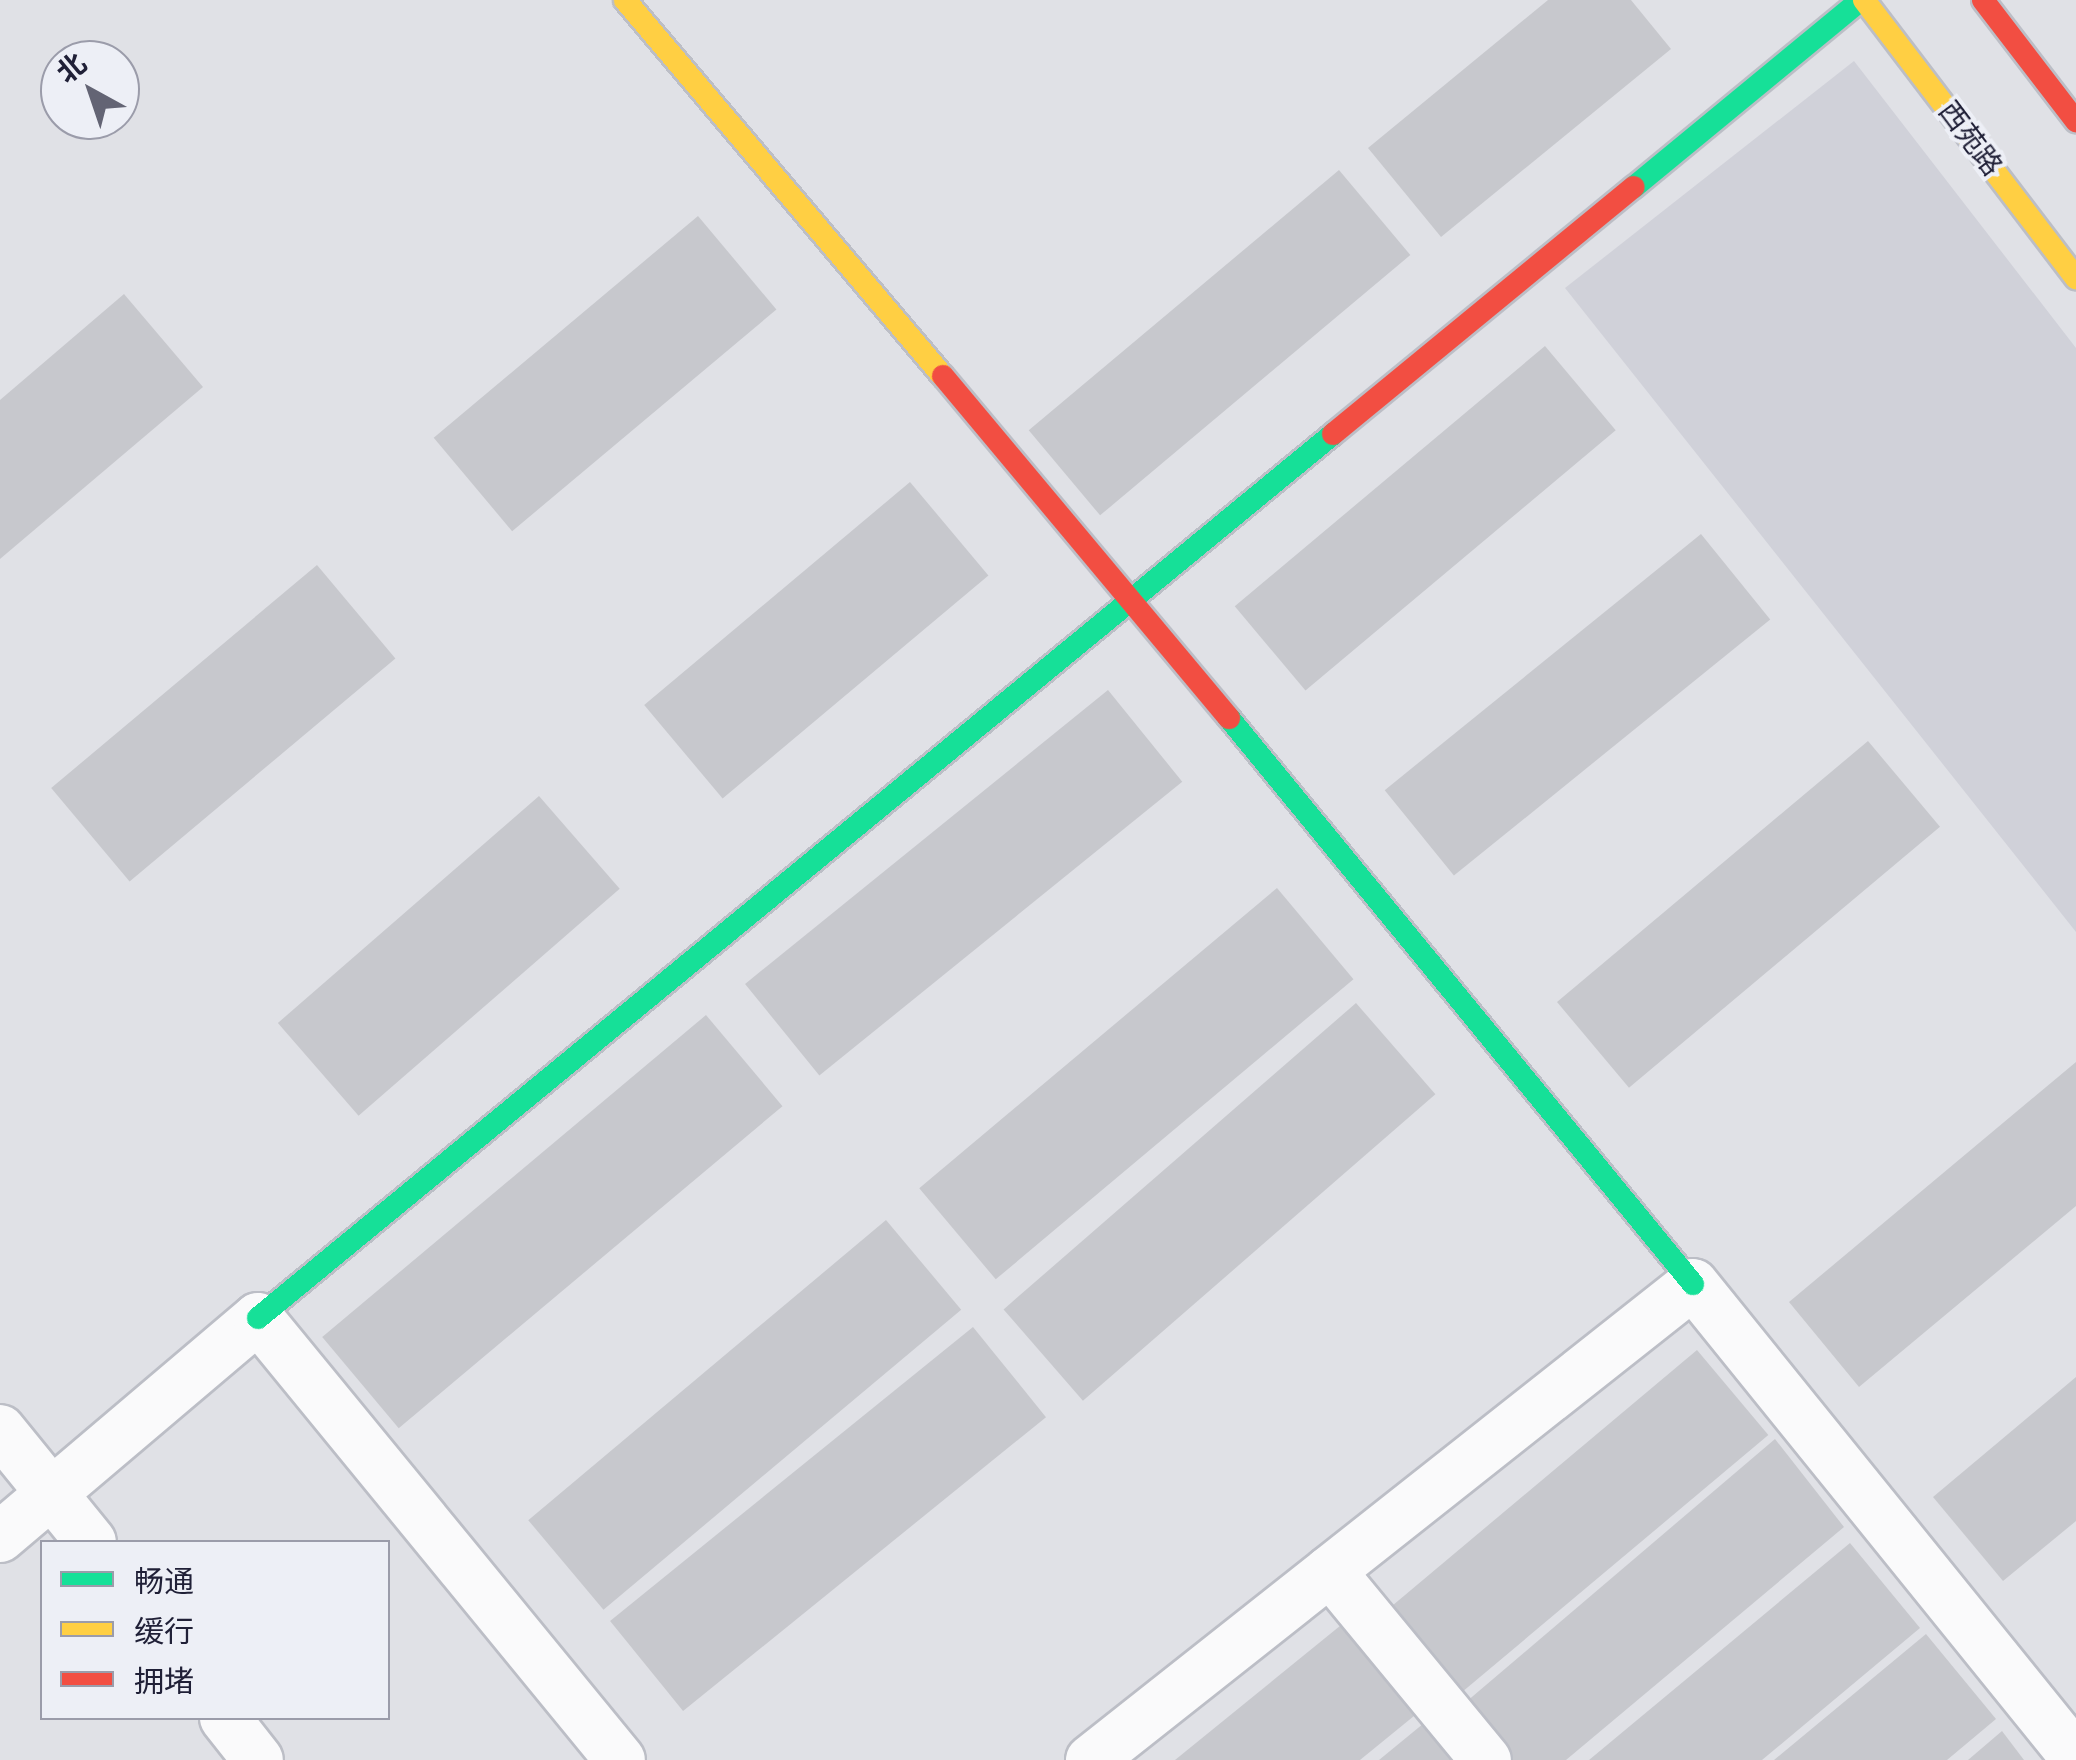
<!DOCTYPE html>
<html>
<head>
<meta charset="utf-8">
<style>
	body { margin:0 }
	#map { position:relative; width:2076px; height:1760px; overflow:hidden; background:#e0e1e6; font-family:Helvetica,"Noto Sans SC",sans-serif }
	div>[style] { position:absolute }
	.built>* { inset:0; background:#d0d1d9 }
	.building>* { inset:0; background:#c7c8cd; transform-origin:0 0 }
	.roads { filter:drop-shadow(2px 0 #bcbec6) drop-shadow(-2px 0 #bcbec6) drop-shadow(0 2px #bcbec6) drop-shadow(0 -2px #bcbec6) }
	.street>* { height:50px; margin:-25px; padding:0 25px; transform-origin:25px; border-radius:25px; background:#fafafb }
	.fast>* { height:22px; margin:-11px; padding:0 11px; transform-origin:11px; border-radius:11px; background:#16e098 }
	.slow>* { height:22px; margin:-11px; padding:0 11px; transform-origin:11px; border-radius:11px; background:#ffcf43 }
	.jam>* { height:22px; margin:-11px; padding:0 11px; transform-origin:11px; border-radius:11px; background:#f24e42 }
	span { translate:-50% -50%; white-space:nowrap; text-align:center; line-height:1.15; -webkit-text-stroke:8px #edeff6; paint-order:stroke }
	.street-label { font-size:28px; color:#202037 }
	.legend { position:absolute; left:40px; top:1540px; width:350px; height:180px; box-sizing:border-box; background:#edeff6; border:2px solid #9b9caa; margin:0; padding:12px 18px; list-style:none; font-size:30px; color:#202037 }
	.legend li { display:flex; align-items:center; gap:20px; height:50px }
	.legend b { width:50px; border:2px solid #9b9caa }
	.north { position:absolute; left:40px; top:40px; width:100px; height:100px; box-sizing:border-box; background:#edeff6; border:2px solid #9b9caa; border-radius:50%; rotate:320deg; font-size:28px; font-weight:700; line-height:40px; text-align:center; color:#202037 }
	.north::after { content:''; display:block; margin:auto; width:35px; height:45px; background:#636474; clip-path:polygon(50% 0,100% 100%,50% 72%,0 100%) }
</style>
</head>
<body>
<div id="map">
	<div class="built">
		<div style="clip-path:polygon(1854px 61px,2076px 348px,2076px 932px,1565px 288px)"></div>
	</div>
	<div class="building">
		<div style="clip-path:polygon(1548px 0,1631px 0,1671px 49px,1441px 237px,1368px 148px)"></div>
		<div style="left:1339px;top:170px;width:111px;height:405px;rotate:50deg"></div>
		<div style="left:698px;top:216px;width:122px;height:345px;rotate:50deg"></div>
		<div style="clip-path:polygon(124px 294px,203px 387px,0 559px,0 400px)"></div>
		<div style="left:1545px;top:346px;width:110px;height:405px;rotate:50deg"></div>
		<div style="left:910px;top:482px;width:122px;height:347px;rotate:50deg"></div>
		<div style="left:1701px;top:534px;width:110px;height:407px;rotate:51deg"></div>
		<div style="left:317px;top:565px;width:122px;height:347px;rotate:50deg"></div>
		<div style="left:1108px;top:690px;width:118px;height:467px;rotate:51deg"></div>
		<div style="left:1868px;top:741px;width:112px;height:406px;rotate:50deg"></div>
		<div style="left:539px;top:796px;width:123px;height:346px;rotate:49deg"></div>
		<div style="left:1277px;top:888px;width:119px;height:467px;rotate:50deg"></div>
		<div style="left:1356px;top:1003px;width:121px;height:467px;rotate:49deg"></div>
		<div style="left:706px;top:1015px;width:119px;height:501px;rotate:50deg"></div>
		<div style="clip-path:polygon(2076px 1062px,2076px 1206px,1859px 1387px,1789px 1302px)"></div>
		<div style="left:886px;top:1220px;width:117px;height:467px;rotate:50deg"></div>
		<div style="left:973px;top:1327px;width:116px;height:467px;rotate:51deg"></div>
		<div style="left:1697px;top:1350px;width:111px;height:406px;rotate:50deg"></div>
		<div style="clip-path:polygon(2076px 1377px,2076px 1521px,2003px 1581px,1933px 1497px)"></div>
		<div style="clip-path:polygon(1775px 1439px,1844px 1527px,1566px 1760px,1511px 1760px,1466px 1702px)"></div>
		<div style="clip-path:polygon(1850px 1543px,1920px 1628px,1762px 1760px,1589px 1760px)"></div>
		<div style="clip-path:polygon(1351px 1617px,1425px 1707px,1360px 1760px,1175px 1760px)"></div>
		<div style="clip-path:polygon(1926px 1634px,1996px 1719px,1947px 1760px,1774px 1760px)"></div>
		<div style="clip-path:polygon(1429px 1719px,1463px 1760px,1379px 1760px)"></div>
		<div style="clip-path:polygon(2002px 1731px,2024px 1760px,1968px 1760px)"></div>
	</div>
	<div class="roads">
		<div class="street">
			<div style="left:0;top:1430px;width:144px;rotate:50.9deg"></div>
			<div style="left:0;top:1537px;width:338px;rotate:-40.3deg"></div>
			<div style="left:258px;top:1318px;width:571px;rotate:50.68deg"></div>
			<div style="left:1330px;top:1571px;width:245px;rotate:50.5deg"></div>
			<div style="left:225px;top:1718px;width:53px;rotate:51.8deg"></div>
			<div style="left:1091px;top:1760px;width:767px;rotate:-38.33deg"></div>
			<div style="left:1693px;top:1284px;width:609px;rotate:51.06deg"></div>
		</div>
		<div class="fast">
			<div style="left:1634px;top:187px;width:294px;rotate:-39.5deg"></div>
			<div style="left:1229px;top:718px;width:732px;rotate:50.66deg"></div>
			<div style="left:258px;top:1318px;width:1392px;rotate:-39.43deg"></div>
		</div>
		<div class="slow">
			<div style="left:625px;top:0;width:492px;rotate:49.8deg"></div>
			<div style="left:1864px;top:0;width:350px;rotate:52.7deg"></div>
		</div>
		<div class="jam">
			<div style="left:1983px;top:0;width:153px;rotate:52.5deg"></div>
			<div style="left:943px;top:376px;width:446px;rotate:50.1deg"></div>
			<div style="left:1333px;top:434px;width:389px;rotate:-39.4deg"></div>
		</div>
	</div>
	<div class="street-label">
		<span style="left:1970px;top:139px;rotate:53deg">西苑路</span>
	</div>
	<ul class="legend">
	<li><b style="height:12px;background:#16e098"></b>畅通</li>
	<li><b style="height:12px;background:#ffcf43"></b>缓行</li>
	<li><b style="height:12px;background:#f24e42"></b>拥堵</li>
	</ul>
	<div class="north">北</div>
</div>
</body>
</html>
